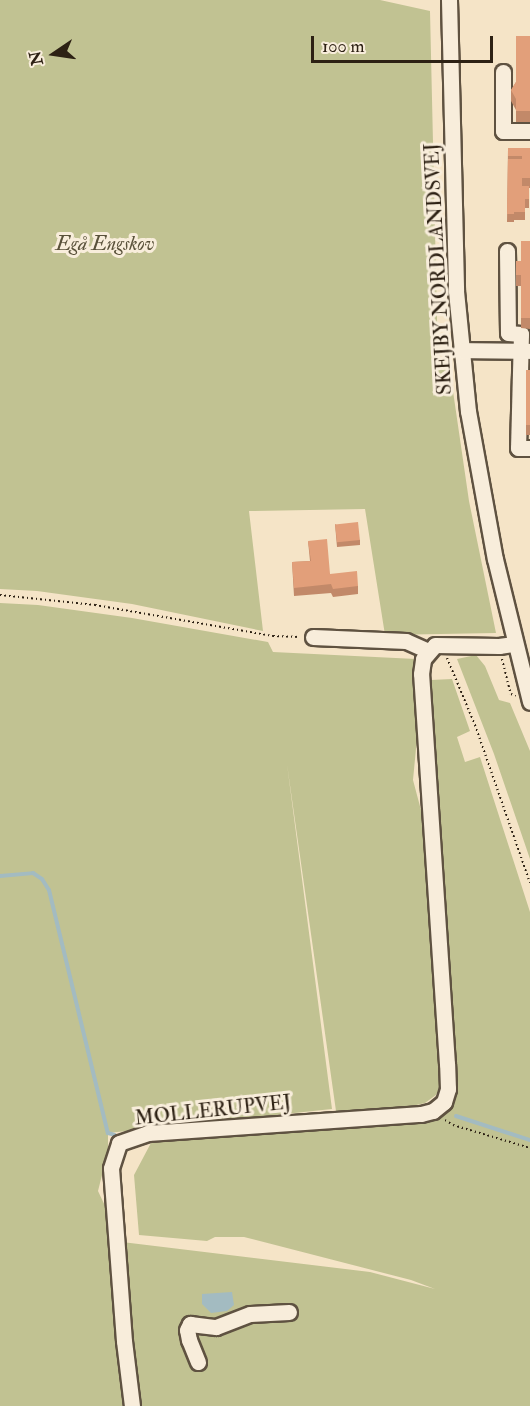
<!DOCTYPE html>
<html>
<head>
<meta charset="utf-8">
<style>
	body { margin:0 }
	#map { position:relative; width:530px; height:1406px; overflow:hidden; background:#f5e4c7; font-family:"IM FELL Double Pica",serif }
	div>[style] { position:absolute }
	.green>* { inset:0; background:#c1c292 }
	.water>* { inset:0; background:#a3bbc1 }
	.stream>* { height:4px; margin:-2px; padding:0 2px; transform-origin:2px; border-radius:2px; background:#a3bbc1 }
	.path>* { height:2px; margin-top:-1px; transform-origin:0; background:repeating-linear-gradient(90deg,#2d2114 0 1.5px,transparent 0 4.5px) }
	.roads { filter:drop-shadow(2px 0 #5f5241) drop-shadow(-2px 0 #5f5241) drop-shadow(0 2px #5f5241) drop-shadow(0 -2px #5f5241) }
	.minor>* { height:15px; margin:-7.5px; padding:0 7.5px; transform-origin:7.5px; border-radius:7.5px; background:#f8eddb }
	.wall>* { inset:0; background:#c28969; transform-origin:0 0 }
	.building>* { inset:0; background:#e29f7a; transform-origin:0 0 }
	span { translate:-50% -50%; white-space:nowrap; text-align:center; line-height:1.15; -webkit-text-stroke:6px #f8eddb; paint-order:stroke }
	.park-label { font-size:20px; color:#59513a; font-style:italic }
	.street-label { font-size:20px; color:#2d2114 }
	.north { position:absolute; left:24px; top:24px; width:60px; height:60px; -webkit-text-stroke:4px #f8eddb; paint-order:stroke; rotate:257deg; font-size:16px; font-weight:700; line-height:24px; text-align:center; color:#2d2114 }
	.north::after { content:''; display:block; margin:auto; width:21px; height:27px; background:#2d2114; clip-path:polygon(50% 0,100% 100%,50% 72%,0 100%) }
	.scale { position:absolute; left:311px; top:36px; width:182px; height:27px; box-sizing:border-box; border:3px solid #2d2114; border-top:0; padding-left:8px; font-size:18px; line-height:21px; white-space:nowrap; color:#2d2114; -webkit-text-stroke:4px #f8eddb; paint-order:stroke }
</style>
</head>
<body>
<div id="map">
	<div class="green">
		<div style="clip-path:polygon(0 0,380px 0,430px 11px,438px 362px,447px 350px,469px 501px,496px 633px,385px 635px,365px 509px,249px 511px,263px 631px,132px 604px,37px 591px,0 589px)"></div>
		<div style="clip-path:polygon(0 603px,38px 605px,132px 618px,268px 642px,273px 652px,416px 659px,418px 728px,413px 780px,426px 829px,441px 1085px,436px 1095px,425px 1103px,399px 1109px,336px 1111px,287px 764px,332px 1109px,108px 1133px,108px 1151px,98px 1191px,122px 1242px,370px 1272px,435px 1289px,411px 1280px,244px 1237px,215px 1237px,207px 1241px,139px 1235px,134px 1175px,152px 1141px,401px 1122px,455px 1089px,428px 683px,431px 680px,452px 679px,470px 731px,457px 737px,465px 762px,480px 757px,530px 912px,530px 1406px,0 1406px)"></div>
		<div style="clip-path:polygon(476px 655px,485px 666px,499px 700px,510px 703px,530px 751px,530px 859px,494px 754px,457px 659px)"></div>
	</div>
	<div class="water">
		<div style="clip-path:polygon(232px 1292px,234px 1305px,227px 1311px,211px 1313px,202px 1304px,202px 1294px)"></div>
	</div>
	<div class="stream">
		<div style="left:0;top:876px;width:33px;rotate:-5deg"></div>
		<div style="left:33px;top:873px;width:11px;rotate:34deg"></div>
		<div style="left:42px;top:879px;width:13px;rotate:58deg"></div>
		<div style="left:49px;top:890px;width:250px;rotate:76.4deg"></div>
		<div style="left:108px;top:1133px;width:7px;rotate:16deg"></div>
		<div style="left:456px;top:1116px;width:78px;rotate:18deg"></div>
		<div style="left:181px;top:1138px;width:187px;rotate:-4deg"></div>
	</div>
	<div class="path">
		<div style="left:0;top:595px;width:96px;rotate:6deg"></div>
		<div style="left:95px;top:605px;width:181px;rotate:9.9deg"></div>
		<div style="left:273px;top:636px;width:27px;rotate:2deg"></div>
		<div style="left:447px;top:658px;width:73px;rotate:67.3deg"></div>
		<div style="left:475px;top:725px;width:167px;rotate:70.8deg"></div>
		<div style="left:502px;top:659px;width:36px;rotate:76deg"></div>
		<div style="left:511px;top:694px;width:5px;rotate:22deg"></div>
		<div style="left:445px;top:1120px;width:9px;rotate:32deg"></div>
		<div style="left:453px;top:1125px;width:80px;rotate:16.6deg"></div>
	</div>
	<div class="roads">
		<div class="minor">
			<div style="left:449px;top:0;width:291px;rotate:88.6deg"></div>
			<div style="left:456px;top:291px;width:121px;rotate:84.3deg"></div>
			<div style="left:468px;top:411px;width:150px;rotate:79.7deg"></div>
			<div style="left:495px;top:559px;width:147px;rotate:76.2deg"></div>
			<div style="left:503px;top:72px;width:59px;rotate:90deg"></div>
			<div style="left:503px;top:131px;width:27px"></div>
			<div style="left:507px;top:251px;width:82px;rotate:89.3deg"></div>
			<div style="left:508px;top:333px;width:13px;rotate:4deg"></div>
			<div style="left:521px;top:334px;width:114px;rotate:91.5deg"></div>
			<div style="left:518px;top:448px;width:12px"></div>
			<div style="left:461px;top:350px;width:69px;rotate:0.8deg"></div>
			<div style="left:313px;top:637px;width:93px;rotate:2.5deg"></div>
			<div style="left:406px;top:641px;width:24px;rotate:24deg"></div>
			<div style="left:198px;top:1362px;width:24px;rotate:-112deg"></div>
			<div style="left:189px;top:1340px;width:10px;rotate:-101deg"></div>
			<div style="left:187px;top:1330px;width:7px;rotate:-63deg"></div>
			<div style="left:190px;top:1324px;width:26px;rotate:7deg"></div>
			<div style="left:216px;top:1327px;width:36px;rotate:-21deg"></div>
			<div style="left:250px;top:1314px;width:39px;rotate:-3deg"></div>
			<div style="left:132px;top:1406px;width:65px;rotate:-97deg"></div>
			<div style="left:124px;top:1341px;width:173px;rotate:-94.3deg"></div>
			<div style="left:111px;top:1168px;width:26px;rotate:-72deg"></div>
			<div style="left:119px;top:1143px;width:31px;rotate:-19deg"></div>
			<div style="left:148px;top:1133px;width:274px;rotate:-4deg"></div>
			<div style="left:421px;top:1114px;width:12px;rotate:-14deg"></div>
			<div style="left:433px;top:1111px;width:14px;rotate:-39deg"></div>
			<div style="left:444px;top:1102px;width:14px;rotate:-73deg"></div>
			<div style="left:448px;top:1089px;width:25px;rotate:-92deg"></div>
			<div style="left:447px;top:1064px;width:391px;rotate:-93.8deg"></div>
			<div style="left:421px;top:674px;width:15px;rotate:-82deg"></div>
			<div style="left:423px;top:659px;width:18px;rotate:-49deg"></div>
			<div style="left:435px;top:645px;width:64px;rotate:0.9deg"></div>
			<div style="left:499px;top:646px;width:15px;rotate:-8deg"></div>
		</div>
	</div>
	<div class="wall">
		<div style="clip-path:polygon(530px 36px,530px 122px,516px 122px,516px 110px,511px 101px,511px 90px,516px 82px)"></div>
		<div style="clip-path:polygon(508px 148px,530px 148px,530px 188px,529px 188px,529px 208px,525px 208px,525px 220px,514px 220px,514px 222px,507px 222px)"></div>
		<div style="clip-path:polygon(530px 241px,530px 329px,521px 328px,521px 286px,516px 286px,516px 261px,521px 261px)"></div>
		<div style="left:526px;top:370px;width:4px;height:65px"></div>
		<div style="clip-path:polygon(335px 524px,360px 540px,360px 545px,337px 547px)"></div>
		<div style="clip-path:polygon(308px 541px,330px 574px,358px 586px,358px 594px,333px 597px,331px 593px,294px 596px,292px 562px,310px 561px)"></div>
	</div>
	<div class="building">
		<div style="clip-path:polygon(516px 36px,530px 36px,530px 111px,516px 111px,516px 99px,511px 90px,516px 82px)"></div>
		<div style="clip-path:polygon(508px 148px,530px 148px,530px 178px,522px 178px,522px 156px,508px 156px)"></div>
		<div style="clip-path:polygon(508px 159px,522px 159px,522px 186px,529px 186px,529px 199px,525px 199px,525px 212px,514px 212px,514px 214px,507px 214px)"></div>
		<div style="clip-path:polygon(521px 241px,530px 241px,530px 318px,521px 318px,521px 275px,516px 275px,516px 261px,521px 261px)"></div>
		<div style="left:526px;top:370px;width:4px;height:55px"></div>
		<div style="left:358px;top:522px;width:18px;height:23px;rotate:84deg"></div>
		<div style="clip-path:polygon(327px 539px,330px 574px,357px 571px,358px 586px,333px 589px,331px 584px,294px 588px,292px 562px,311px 561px,308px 541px)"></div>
	</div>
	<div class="park-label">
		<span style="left:105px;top:243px">Egå Engskov</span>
	</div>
	<div class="street-label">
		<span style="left:438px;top:269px;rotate:-93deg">SKEJBY NORDLANDSVEJ</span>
		<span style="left:213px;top:1110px;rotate:-6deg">MOLLERUPVEJ</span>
	</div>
	<div class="north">N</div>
	<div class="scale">100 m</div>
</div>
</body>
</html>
